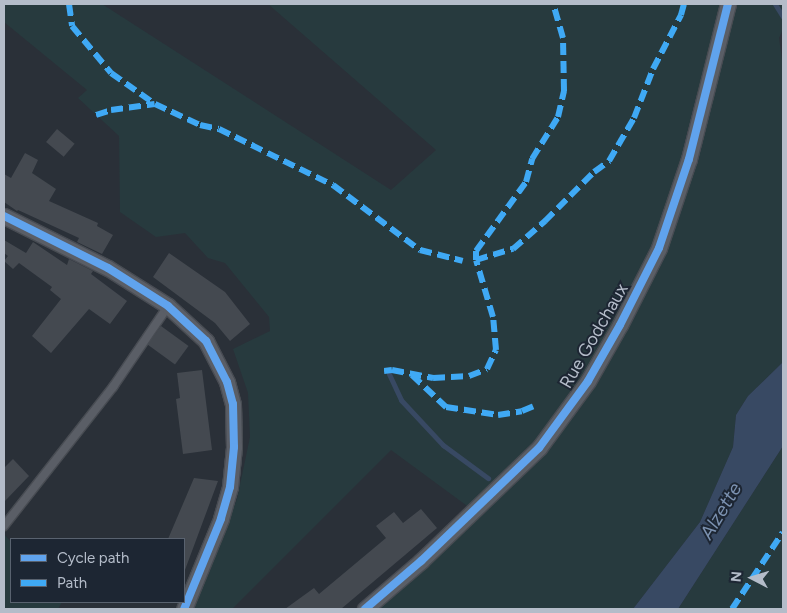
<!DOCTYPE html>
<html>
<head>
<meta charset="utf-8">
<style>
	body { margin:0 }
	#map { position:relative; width:787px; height:613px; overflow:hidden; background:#2a3038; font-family:Figtree,sans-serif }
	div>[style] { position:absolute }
	.green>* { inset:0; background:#273a3e }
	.water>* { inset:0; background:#384963 }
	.stream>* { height:5px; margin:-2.5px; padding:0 2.5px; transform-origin:2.5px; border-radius:2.5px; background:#384963 }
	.building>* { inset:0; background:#444950; transform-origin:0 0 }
	.roads { filter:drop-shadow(1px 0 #484c53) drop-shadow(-1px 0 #484c53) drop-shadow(0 1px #484c53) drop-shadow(0 -1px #484c53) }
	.lane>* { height:8px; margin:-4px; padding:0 4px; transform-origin:4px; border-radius:4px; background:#5a5e66 }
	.street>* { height:15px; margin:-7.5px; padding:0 7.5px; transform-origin:7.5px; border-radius:7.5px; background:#5a5e66 }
	.quiet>* { height:6px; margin-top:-3px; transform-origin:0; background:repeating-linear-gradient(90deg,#3fa9f5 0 12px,transparent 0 18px) }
	.cycleway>* { height:8px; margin:-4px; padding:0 4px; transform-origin:4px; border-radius:4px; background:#60a3ed }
	span { translate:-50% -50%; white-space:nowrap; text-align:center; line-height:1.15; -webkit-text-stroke:4px #1d2633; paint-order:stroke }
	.street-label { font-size:18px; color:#b4bcc9 }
	.water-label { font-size:19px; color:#7c92b1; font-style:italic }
	.frame { position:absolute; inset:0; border:5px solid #b4bcc9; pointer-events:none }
	.legend { position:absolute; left:10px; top:538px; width:175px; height:65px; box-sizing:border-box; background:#1d2633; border:1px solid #59626f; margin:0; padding:6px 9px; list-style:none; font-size:15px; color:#b4bcc9 }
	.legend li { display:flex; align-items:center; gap:10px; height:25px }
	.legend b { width:25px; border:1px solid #59626f }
	.north { position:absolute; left:727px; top:553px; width:50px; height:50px; -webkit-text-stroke:4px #1d2633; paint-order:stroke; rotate:275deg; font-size:14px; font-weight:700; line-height:20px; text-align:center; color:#b4bcc9 }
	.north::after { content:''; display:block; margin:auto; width:18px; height:22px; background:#b4bcc9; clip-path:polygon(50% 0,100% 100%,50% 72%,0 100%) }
</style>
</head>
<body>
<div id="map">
	<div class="green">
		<div style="clip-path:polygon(4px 4px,102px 4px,391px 190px,436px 150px,268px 4px,783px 4px,783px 29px,779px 38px,783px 66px,783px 362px,748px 396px,736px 415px,733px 447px,700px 522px,633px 609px,365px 609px,474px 511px,391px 450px,232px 609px,194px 609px,237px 499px,250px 437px,248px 393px,233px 349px,270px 331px,269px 317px,225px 263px,208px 258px,185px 233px,156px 237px,120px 212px,119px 136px,78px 98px,87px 90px,4px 22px)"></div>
		<div style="clip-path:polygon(783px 446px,783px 609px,678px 609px)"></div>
		<div style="clip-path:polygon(4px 534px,11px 542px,11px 602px,62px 602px,58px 609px,4px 609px)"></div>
	</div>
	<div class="water">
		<div style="clip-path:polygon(783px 362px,783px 446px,678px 609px,633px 609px,700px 522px,733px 447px,736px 415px,748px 396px)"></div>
	</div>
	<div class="stream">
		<div style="left:775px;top:4px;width:15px;rotate:58deg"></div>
		<div style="left:389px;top:374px;width:29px;rotate:65deg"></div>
		<div style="left:401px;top:400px;width:62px;rotate:47deg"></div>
		<div style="left:443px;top:445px;width:56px;rotate:36.3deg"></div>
	</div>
	<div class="building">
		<div style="left:57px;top:129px;width:23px;height:17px;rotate:40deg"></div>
		<div style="clip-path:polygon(25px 153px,38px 160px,32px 173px,56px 189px,49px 201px,98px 223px,97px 226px,113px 235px,102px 254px,77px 242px,79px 238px,18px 210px,17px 211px,4px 202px,4px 174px,11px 178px)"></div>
		<div style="clip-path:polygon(4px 240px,26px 253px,33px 242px,67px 265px,69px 259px,93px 271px,91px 274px,127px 301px,110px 324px,89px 309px,51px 353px,32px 336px,61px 299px,50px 290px,52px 287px,19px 263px,13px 269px,4px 261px,8px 256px,4px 253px)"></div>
		<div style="clip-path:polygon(169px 253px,225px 292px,250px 324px,230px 341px,215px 323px,153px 277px)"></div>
		<div style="left:161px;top:326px;width:34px;height:23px;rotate:36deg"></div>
		<div style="clip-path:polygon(202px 370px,212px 450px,183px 454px,176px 399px,180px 398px,177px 373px)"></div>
		<div style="clip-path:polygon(13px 459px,29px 476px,4px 502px,4px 468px)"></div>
		<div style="clip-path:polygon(194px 478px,218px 481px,185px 570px,184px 539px,168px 539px)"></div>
		<div style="clip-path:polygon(421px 509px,437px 528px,341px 609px,285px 609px,314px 588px,319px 594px,386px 538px,376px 526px,394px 512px,403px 523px)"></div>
	</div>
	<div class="roads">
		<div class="lane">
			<div style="left:4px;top:526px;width:177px;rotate:-51.9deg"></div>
			<div style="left:113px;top:387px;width:98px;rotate:-55.8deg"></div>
		</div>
		<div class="street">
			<div style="left:4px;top:216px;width:116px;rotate:26.6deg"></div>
			<div style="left:108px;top:268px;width:71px;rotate:32.3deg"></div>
			<div style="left:168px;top:306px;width:52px;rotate:42.6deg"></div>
			<div style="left:206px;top:341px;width:46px;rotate:62.9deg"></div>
			<div style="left:227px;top:382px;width:23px;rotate:75deg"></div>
			<div style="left:233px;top:404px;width:43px;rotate:88.7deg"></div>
			<div style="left:234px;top:447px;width:40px;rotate:95.7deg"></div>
			<div style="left:230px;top:487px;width:33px;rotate:106deg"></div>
			<div style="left:221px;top:519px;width:97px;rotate:112.3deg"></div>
			<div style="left:365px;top:609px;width:74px;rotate:-40.6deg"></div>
			<div style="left:421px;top:561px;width:163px;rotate:-43.8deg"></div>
			<div style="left:539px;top:448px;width:83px;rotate:-53.8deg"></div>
			<div style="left:588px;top:381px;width:64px;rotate:-60.3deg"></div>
			<div style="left:620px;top:325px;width:86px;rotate:-63.1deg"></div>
			<div style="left:659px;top:248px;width:94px;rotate:-71.4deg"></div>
			<div style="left:689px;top:159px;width:160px;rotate:-75.9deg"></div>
		</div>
	</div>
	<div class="quiet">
		<div style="left:69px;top:4px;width:22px;rotate:82deg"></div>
		<div style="left:72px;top:26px;width:61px;rotate:50.3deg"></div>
		<div style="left:111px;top:73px;width:54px;rotate:35.2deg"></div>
		<div style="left:155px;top:104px;width:50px;rotate:25deg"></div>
		<div style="left:200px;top:125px;width:19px;rotate:12deg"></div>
		<div style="left:219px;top:129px;width:127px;rotate:26.2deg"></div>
		<div style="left:333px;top:185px;width:109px;rotate:36.8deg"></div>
		<div style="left:420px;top:250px;width:44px;rotate:14.3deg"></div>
		<div style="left:96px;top:115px;width:16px;rotate:-18deg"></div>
		<div style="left:111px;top:110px;width:44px;rotate:-7.8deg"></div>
		<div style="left:476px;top:260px;width:39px;rotate:-17deg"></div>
		<div style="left:513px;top:249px;width:43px;rotate:-41.2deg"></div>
		<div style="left:545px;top:221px;width:69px;rotate:-45deg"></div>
		<div style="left:594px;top:172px;width:19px;rotate:-36deg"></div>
		<div style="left:609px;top:161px;width:50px;rotate:-59.8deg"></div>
		<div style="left:634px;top:118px;width:53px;rotate:-68.8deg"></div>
		<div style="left:653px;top:69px;width:61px;rotate:-62.6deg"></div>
		<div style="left:681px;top:15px;width:11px;rotate:-75deg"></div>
		<div style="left:384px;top:371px;width:8px;rotate:-7deg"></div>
		<div style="left:392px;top:370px;width:42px;rotate:11deg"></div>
		<div style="left:433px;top:378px;width:36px;rotate:-3deg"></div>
		<div style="left:469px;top:376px;width:19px;rotate:-21deg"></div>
		<div style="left:487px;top:369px;width:21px;rotate:-65deg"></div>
		<div style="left:496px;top:350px;width:33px;rotate:-95deg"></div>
		<div style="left:493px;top:317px;width:59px;rotate:-106.6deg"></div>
		<div style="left:476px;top:260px;width:9px;rotate:-90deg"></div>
		<div style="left:476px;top:251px;width:85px;rotate:-54.1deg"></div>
		<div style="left:526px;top:182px;width:24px;rotate:-75deg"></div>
		<div style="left:532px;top:159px;width:49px;rotate:-58.2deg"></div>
		<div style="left:558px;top:117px;width:27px;rotate:-77deg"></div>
		<div style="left:564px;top:91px;width:53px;rotate:-91.1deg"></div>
		<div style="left:563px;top:38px;width:35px;rotate:-106deg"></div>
		<div style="left:412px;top:375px;width:47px;rotate:43.3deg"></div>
		<div style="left:446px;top:407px;width:53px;rotate:8.7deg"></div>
		<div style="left:498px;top:415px;width:24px;rotate:-9deg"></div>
		<div style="left:522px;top:411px;width:15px;rotate:-23deg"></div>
		<div style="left:732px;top:609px;width:92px;rotate:-56.5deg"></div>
	</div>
	<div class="cycleway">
		<div style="left:4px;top:216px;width:116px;rotate:26.6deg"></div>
		<div style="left:108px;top:268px;width:71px;rotate:32.3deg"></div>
		<div style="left:168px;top:306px;width:52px;rotate:42.6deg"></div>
		<div style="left:206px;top:341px;width:46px;rotate:62.9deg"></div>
		<div style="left:227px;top:382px;width:23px;rotate:75deg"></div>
		<div style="left:233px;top:404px;width:43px;rotate:88.7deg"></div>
		<div style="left:234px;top:447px;width:40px;rotate:95.7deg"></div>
		<div style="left:230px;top:487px;width:33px;rotate:106deg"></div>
		<div style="left:221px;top:519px;width:97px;rotate:112.3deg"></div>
		<div style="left:365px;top:609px;width:74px;rotate:-40.6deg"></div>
		<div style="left:421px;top:561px;width:163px;rotate:-43.8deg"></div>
		<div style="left:539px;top:448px;width:83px;rotate:-53.8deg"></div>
		<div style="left:588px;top:381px;width:64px;rotate:-60.3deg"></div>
		<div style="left:620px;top:325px;width:86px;rotate:-63.1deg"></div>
		<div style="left:659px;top:248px;width:94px;rotate:-71.4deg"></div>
		<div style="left:689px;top:159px;width:160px;rotate:-75.9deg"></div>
	</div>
	<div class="street-label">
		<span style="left:594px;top:336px;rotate:-60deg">Rue Godchaux</span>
	</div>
	<div class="water-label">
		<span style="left:721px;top:511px;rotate:-59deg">Alzette</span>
	</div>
	<div class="frame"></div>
	<ul class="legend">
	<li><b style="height:6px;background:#60a3ed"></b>Cycle path</li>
	<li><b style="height:6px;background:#3fa9f5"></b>Path</li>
	</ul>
	<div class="north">N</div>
</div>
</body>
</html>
